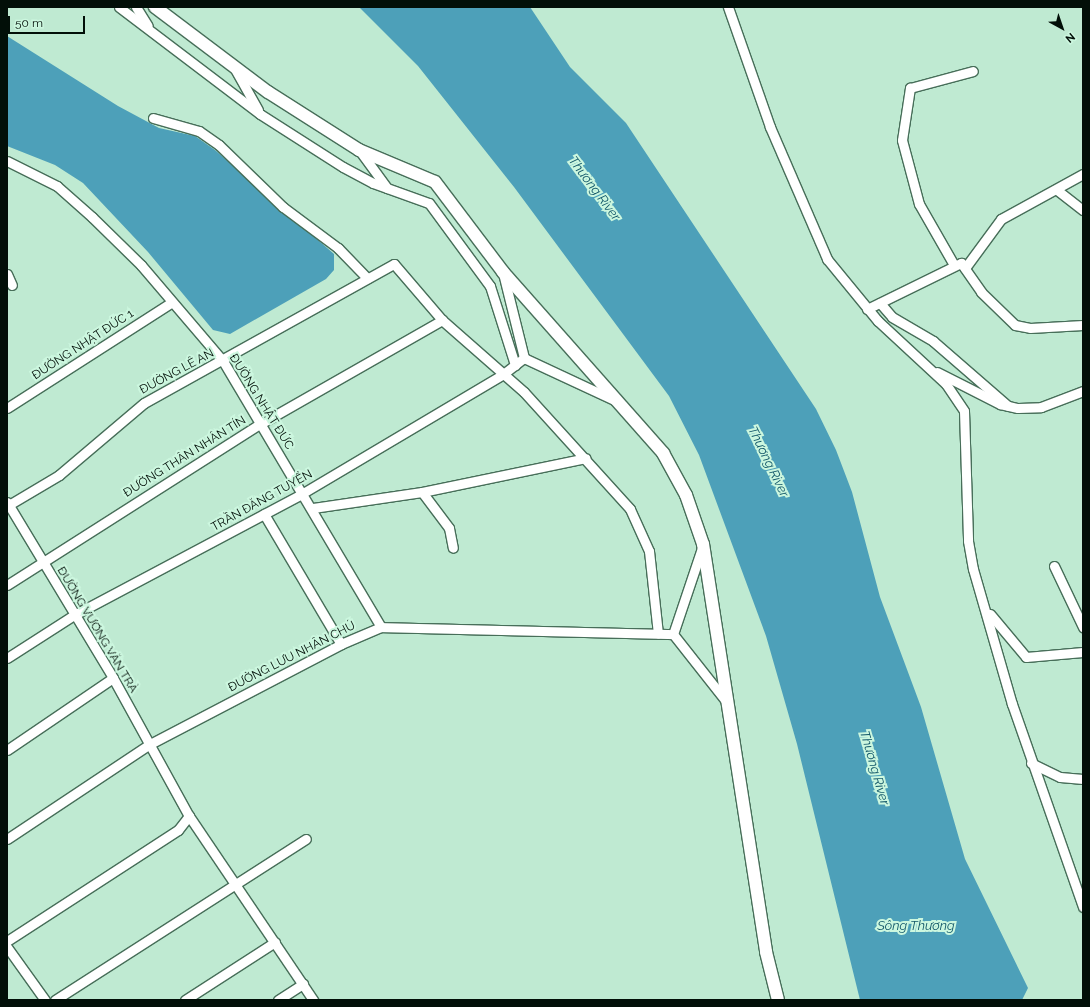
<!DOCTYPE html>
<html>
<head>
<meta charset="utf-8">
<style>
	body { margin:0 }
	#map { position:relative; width:1090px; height:1007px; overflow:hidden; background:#bfead2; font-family:Raleway,sans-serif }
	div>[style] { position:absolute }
	.water>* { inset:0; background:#4da0b9 }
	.roads { filter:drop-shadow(1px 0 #476e59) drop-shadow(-1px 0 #476e59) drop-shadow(0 1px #476e59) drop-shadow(0 -1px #476e59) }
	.minor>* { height:9px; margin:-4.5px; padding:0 4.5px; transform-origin:4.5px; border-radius:4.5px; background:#fff }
	.tertiary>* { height:12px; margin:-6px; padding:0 6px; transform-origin:6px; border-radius:6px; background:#fff }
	span { translate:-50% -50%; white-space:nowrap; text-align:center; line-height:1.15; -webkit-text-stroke:4px #ccf7df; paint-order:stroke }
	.street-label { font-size:12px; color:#020f08 }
	.water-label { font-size:13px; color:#125769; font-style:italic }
	.frame { position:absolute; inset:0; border:8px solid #020f08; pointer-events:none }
	.north { position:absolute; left:1042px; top:8px; width:40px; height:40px; -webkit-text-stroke:3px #ccf7df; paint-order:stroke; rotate:140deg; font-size:11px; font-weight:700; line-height:16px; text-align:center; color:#020f08 }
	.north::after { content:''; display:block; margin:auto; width:14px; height:18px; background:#020f08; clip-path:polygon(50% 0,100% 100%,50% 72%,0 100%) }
	.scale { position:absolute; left:8px; top:16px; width:77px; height:18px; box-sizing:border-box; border:2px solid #020f08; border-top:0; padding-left:5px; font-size:12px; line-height:14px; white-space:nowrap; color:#020f08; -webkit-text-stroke:3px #ccf7df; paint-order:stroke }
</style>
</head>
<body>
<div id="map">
	<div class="water">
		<div style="clip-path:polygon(359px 7px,530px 7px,570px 67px,626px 123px,816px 409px,836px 450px,852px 492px,880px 597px,921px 707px,965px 859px,1028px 988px,1022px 1000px,860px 1000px,797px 744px,766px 636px,699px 455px,669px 396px,514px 187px,418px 66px)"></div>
		<div style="clip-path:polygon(7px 36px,118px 106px,159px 128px,195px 136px,215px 150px,334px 254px,334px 270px,326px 279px,230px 334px,213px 330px,148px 252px,83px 183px,55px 165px,7px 146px)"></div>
	</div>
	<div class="roads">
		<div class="minor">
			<div style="left:119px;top:7px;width:177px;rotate:37.2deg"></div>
			<div style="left:260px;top:114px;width:98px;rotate:32.6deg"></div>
			<div style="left:343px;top:167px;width:34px;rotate:28deg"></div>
			<div style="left:373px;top:183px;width:59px;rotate:19.7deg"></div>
			<div style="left:429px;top:203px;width:103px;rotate:53.7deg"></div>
			<div style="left:490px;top:286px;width:83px;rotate:72.4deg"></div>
			<div style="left:136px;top:7px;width:22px;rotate:58deg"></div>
			<div style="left:728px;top:7px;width:127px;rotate:70.7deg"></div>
			<div style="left:770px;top:127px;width:144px;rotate:66.6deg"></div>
			<div style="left:827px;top:259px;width:80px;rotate:50.6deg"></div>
			<div style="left:878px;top:321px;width:93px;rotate:42.8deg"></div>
			<div style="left:946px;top:384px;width:32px;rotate:56deg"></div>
			<div style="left:964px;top:411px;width:130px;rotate:88.2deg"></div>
			<div style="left:968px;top:541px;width:28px;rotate:80deg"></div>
			<div style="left:973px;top:569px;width:141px;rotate:73.9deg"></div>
			<div style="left:1012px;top:704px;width:215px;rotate:70.7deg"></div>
			<div style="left:235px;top:69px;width:47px;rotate:60.7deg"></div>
			<div style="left:153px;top:118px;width:48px;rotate:15.8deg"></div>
			<div style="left:199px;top:131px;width:24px;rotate:35deg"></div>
			<div style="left:219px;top:145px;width:89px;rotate:44.1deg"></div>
			<div style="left:283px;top:207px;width:69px;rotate:36.7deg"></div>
			<div style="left:338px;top:248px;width:42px;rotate:46deg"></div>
			<div style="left:360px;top:151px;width:46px;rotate:53.9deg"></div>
			<div style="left:7px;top:161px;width:56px;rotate:26.6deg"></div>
			<div style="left:57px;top:186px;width:47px;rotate:41.5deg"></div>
			<div style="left:92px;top:217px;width:69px;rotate:44.4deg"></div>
			<div style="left:141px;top:265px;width:126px;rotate:49.5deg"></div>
			<div style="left:223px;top:361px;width:309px;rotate:59.3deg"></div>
			<div style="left:1057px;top:190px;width:33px;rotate:38deg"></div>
			<div style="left:954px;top:265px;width:70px;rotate:-119.8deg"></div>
			<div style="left:919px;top:204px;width:66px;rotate:-104.9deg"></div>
			<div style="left:902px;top:140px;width:53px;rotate:-81.3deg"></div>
			<div style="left:910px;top:88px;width:65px;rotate:-15.1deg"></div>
			<div style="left:965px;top:268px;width:61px;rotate:-53.7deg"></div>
			<div style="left:1001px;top:219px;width:94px;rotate:-28.8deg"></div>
			<div style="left:503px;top:273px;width:88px;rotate:76.1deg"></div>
			<div style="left:524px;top:358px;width:99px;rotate:25deg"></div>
			<div style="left:7px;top:274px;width:12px;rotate:66deg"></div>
			<div style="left:880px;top:303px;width:18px;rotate:49deg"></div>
			<div style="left:892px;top:317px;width:48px;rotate:30.3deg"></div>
			<div style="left:933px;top:341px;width:99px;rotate:40.9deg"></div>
			<div style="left:867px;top:309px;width:105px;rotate:-26.1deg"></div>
			<div style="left:961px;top:263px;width:35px;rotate:55deg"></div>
			<div style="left:981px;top:292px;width:47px;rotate:44.1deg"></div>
			<div style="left:1015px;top:325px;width:15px;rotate:11deg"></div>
			<div style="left:1030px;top:328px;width:53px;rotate:-3.2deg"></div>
			<div style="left:937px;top:372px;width:71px;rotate:26.9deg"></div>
			<div style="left:1000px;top:404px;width:18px;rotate:13deg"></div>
			<div style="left:1018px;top:408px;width:23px;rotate:-2deg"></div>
			<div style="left:1041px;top:407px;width:45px;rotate:-20.9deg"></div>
			<div style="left:7px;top:408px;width:196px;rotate:-32.7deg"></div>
			<div style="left:422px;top:492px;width:45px;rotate:53.1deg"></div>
			<div style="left:449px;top:528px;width:20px;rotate:79deg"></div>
			<div style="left:7px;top:502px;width:205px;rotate:58.9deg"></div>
			<div style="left:113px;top:678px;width:158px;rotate:61.2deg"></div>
			<div style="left:189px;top:816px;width:222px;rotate:56deg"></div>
			<div style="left:7px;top:506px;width:61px;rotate:-30.8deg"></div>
			<div style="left:59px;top:475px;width:111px;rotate:-40.3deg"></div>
			<div style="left:144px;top:403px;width:286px;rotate:-29.1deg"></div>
			<div style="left:394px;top:264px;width:74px;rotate:49.4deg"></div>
			<div style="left:442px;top:320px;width:109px;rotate:41.3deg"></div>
			<div style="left:524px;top:392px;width:158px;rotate:47.8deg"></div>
			<div style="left:630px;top:509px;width:46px;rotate:65.7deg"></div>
			<div style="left:649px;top:551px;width:83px;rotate:83.8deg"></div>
			<div style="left:313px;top:508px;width:110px;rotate:-8.4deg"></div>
			<div style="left:422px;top:492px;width:167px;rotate:-11.7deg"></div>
			<div style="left:264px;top:514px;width:151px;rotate:59.4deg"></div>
			<div style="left:703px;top:545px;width:94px;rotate:108.6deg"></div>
			<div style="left:673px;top:634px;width:85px;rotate:51.7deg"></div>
			<div style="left:1054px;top:566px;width:68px;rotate:64.6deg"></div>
			<div style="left:7px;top:585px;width:300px;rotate:-32.5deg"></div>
			<div style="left:260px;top:424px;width:210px;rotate:-29.7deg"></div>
			<div style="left:990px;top:614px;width:56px;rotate:50.1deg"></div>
			<div style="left:1026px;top:657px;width:57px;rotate:-5deg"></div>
			<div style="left:7px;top:658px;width:80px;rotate:-32.7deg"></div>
			<div style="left:74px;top:615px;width:259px;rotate:-28deg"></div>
			<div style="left:303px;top:493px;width:231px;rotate:-30.7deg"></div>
			<div style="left:502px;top:375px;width:28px;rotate:-38deg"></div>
			<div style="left:7px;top:750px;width:128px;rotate:-34.2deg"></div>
			<div style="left:1031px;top:763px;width:32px;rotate:26deg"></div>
			<div style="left:1060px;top:777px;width:23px;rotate:5deg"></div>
			<div style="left:7px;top:839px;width:172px;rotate:-33.6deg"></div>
			<div style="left:150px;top:744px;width:216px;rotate:-27.6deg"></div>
			<div style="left:341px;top:644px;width:43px;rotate:-23deg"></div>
			<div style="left:381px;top:627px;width:292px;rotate:1.4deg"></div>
			<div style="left:7px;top:941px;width:204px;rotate:-33deg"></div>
			<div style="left:178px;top:830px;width:18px;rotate:-52deg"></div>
			<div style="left:7px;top:947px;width:65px;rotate:54.4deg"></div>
			<div style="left:55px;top:1000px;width:298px;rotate:-32.7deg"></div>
			<div style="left:185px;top:1000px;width:107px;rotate:-32.8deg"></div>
			<div style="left:278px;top:1000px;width:30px;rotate:-33deg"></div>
		</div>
		<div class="tertiary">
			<div style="left:155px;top:7px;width:141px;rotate:37deg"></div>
			<div style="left:268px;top:92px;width:108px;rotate:32.5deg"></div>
			<div style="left:359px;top:150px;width:82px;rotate:22.8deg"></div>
			<div style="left:435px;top:182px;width:113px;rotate:52.9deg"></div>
			<div style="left:503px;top:272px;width:242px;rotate:48.5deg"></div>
			<div style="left:663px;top:453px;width:48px;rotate:61.3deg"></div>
			<div style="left:686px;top:495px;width:52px;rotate:70.9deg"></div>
			<div style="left:703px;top:544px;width:413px;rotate:81.2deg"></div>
			<div style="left:766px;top:952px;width:49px;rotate:76deg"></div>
		</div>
	</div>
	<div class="street-label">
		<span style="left:83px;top:345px;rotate:-33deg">ĐƯỜNG NHẬT ĐỨC 1</span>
		<span style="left:177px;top:372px;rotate:-28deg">ĐƯỜNG LÊ AN</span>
		<span style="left:261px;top:402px;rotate:58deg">ĐƯỜNG NHẬT ĐỨC</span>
		<span style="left:185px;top:457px;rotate:-32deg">ĐƯỜNG THÂN NHÂN TÍN</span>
		<span style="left:262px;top:501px;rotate:-29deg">TRẦN ĐĂNG TUYỂN</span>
		<span style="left:97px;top:630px;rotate:59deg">ĐƯỜNG VƯƠNG VĂN TRÀ</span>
		<span style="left:292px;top:657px;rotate:-27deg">ĐƯỜNG LƯU NHÂN CHÚ</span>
	</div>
	<div class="water-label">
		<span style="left:594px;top:189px;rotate:53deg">Thương River</span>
		<span style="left:768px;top:462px;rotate:64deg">Thương River</span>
		<span style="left:874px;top:768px;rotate:74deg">Thương River</span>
		<span style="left:916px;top:926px">Sông Thương</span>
	</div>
	<div class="frame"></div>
	<div class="north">N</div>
	<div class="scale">50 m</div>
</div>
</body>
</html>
